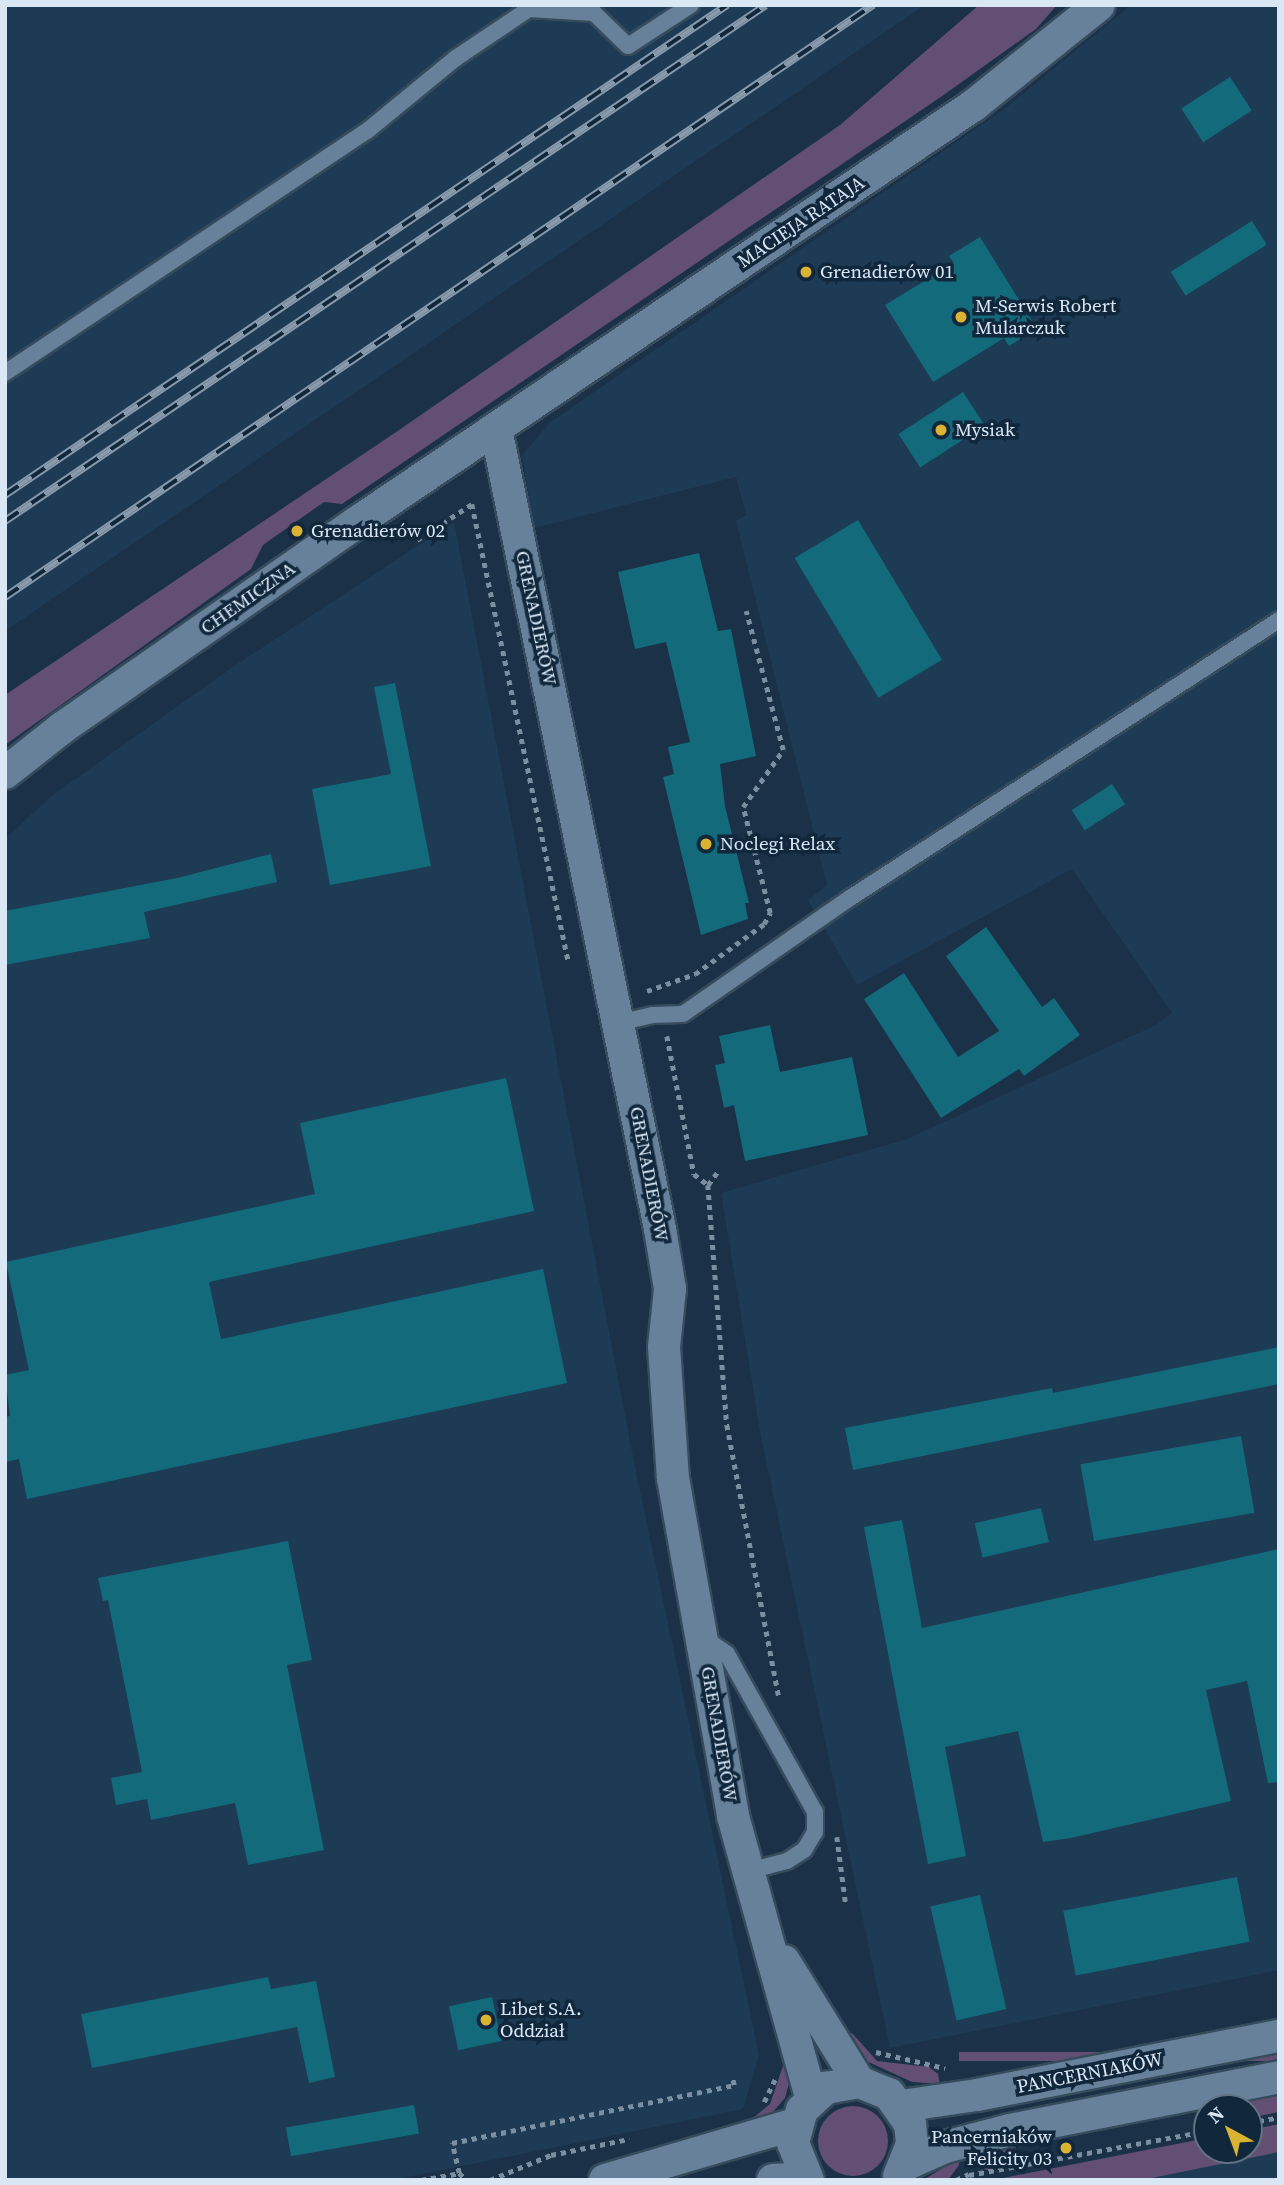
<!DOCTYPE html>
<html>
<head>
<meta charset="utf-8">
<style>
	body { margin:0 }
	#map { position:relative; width:1284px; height:2185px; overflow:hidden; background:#1a3147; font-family:"Source Serif 4",serif }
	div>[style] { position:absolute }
	.built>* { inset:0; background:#1d3b55 }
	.green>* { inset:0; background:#634f73; transform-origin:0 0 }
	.round { border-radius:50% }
	.building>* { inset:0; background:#136a7b; transform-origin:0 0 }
	.path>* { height:4.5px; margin-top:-2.25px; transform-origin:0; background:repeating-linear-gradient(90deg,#7c8fa0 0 5px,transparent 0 10px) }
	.roads { filter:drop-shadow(2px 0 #364b5c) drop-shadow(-2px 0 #364b5c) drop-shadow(0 2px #364b5c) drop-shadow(0 -2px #364b5c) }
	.service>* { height:16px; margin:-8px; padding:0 8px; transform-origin:8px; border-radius:8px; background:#668199 }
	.minor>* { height:32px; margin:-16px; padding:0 16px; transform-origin:16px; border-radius:16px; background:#668199 }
	.rail>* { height:8px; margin-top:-4px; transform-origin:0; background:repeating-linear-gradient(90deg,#10273c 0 16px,#889aab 0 32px); box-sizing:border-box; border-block:2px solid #889aab }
	.dots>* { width:19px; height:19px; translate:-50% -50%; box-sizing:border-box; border:4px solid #10273c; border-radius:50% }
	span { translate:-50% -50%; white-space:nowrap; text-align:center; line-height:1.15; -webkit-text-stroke:7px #10273c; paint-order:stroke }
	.street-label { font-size:19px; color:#dae8f6 }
	.poi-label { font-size:19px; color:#dae8f6 }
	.left { translate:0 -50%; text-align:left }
	.right { translate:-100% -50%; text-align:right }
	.frame { position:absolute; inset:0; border:7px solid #dae8f6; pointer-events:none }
	.north { position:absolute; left:1193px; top:2094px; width:70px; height:70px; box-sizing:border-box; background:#10273c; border:2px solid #617486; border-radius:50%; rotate:319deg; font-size:19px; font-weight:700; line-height:28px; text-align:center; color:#dae8f6 }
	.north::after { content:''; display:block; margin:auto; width:24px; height:32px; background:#dab333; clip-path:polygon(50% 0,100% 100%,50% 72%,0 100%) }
</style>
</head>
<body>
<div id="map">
	<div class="built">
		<div style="clip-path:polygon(5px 5px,925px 5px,5px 631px)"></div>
		<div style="clip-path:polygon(1131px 5px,1279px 5px,1279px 1970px,890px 2048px,761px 1437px,721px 1193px,907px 1139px,1156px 1025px,1172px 1013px,1072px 869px,857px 985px,808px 900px,827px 885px,736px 521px,746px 515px,736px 477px,534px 528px,522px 456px,549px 423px,1004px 109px)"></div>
		<div style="clip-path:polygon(454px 522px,635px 1467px,759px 2055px,743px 2109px,393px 2180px,5px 2180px,5px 839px,50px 797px,237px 664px)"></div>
		<div style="clip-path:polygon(1279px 2133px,1279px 2180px,1041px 2180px,1207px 2150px,1249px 2150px)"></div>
	</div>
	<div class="green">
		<div style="clip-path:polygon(979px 5px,1057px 5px,1036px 29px,945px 94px,342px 504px,324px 502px,263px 545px,251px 569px,5px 745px,5px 695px,402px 428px,840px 125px)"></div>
		<div style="clip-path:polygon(852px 2033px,877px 2061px,929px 2067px,938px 2074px,940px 2084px,912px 2082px,862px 2059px,844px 2036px)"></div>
		<div style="left:1279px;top:2052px;width:9px;height:320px;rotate:90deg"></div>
		<div style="clip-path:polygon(784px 2063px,789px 2083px,785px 2098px,771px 2114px,747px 2123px,770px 2104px)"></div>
		<div style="clip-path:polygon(1279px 2093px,1279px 2112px,1249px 2118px,1249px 2108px,1229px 2108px,1228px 2103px)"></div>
		<div class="round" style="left:818px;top:2106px;width:70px;height:70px"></div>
		<div style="clip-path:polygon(1279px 2124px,1279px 2152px,1142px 2180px,993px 2180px,1207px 2138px,1207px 2150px,1249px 2150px,1249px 2130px)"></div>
		<div style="clip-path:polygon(1012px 2146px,1015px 2164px,986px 2170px,976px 2163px,974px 2154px)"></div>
		<div style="clip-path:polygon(958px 2159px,959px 2165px,948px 2180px,923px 2180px)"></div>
	</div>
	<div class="building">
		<div style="left:1230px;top:77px;width:40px;height:58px;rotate:57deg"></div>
		<div style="left:1252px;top:221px;width:28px;height:96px;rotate:58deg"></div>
		<div style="clip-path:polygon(980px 237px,1037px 329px,1009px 346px,1004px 338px,933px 382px,885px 305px,954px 263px,949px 256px)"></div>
		<div style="left:963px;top:392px;width:40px;height:77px;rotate:57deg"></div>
		<div style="left:858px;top:520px;width:163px;height:74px;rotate:59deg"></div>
		<div style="clip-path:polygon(699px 553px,718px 631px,731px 629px,756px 756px,720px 764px,725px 806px,749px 903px,745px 903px,748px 919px,701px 935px,663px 777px,674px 774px,668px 747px,690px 742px,666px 642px,635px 649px,618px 572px)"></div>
		<div style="clip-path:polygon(395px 683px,431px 866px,330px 885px,312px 789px,391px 774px,374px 687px)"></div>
		<div style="left:1112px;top:784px;width:24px;height:48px;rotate:57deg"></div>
		<div style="clip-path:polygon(271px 854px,277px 882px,144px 912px,150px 938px,5px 965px,5px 911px,177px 878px)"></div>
		<div style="clip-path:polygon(986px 927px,1042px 1007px,1054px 998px,1080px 1035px,1024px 1076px,1019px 1069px,941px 1118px,864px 999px,904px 973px,958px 1057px,999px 1031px,946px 956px)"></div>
		<div style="clip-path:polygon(770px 1025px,780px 1072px,852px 1057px,868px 1135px,745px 1161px,734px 1105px,724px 1108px,715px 1065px,725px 1063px,719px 1036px)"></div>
		<div style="clip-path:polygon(506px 1078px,534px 1211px,209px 1282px,221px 1339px,543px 1269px,567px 1383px,27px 1499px,19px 1459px,5px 1462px,5px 1417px,10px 1416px,5px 1375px,29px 1370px,6px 1262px,315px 1194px,300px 1123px)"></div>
		<div style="clip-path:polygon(1279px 1347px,1279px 1384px,853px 1470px,845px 1428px,1052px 1388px,1053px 1393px)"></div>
		<div style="left:1241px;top:1436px;width:78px;height:163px;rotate:80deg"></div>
		<div style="left:1041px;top:1508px;width:35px;height:68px;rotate:77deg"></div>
		<div style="clip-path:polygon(902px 1520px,922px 1628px,1279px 1549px,1279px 1782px,1268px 1783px,1247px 1681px,1206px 1690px,1231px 1801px,1071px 1838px,1043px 1842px,1018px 1731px,945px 1747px,966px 1856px,928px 1864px,864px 1527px)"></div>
		<div style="clip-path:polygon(288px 1541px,312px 1660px,287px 1665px,324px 1850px,248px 1865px,235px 1803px,151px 1820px,147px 1799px,116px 1805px,111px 1778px,142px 1772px,108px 1600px,103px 1601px,98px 1578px)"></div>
		<div style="left:1237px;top:1877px;width:66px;height:177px;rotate:79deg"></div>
		<div style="left:980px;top:1895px;width:117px;height:51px;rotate:77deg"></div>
		<div style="clip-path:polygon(268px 1977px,271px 1989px,316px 1981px,335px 2077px,309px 2083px,297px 2027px,92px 2068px,81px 2014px)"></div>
		<div style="left:492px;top:1997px;width:45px;height:44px;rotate:78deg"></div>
		<div style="left:414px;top:2105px;width:29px;height:130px;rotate:80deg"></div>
	</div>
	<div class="path">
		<div style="left:417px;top:540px;width:66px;rotate:-33.2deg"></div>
		<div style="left:472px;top:504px;width:466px;rotate:78.1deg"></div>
		<div style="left:647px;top:991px;width:51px;rotate:-19.5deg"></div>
		<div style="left:695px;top:974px;width:85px;rotate:-35.9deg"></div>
		<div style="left:764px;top:924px;width:13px;rotate:-61deg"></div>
		<div style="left:770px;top:913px;width:109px;rotate:-104.3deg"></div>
		<div style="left:743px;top:807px;width:70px;rotate:-54.9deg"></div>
		<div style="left:783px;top:750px;width:144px;rotate:-104.9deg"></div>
		<div style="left:667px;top:1036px;width:141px;rotate:78.9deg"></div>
		<div style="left:694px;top:1174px;width:18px;rotate:38deg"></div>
		<div style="left:708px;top:1185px;width:241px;rotate:85.5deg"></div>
		<div style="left:727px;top:1425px;width:278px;rotate:79.2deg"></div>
		<div style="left:708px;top:1185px;width:17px;rotate:-54deg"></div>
		<div style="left:837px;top:1837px;width:69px;rotate:82.5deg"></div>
		<div style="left:876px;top:2052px;width:71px;rotate:13.1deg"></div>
		<div style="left:764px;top:2102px;width:25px;rotate:-64deg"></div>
		<div style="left:1249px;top:2123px;width:31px;rotate:-11deg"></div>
		<div style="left:459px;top:2173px;width:31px;rotate:-103deg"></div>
		<div style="left:452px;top:2143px;width:288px;rotate:-11.6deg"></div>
		<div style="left:734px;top:2085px;width:9px;rotate:-103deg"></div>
		<div style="left:969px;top:2175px;width:242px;rotate:-10.5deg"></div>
		<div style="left:421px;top:2180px;width:39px;rotate:-10deg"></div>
		<div style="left:459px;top:2173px;width:11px;rotate:41deg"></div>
		<div style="left:490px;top:2180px;width:66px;rotate:-22.3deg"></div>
		<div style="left:551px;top:2155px;width:80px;rotate:-11.6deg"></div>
		<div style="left:956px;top:2180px;width:14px;rotate:-25deg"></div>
	</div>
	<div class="roads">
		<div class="service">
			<div style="left:5px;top:373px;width:435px;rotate:-33.8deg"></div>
			<div style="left:367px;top:131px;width:115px;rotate:-39.4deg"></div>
			<div style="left:456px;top:58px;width:88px;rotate:-33.9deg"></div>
			<div style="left:529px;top:9px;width:65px;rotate:3.5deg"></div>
			<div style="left:594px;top:13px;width:47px;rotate:44.1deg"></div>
			<div style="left:628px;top:46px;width:75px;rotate:-33.1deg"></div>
			<div style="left:618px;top:1023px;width:35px;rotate:-13deg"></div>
			<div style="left:652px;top:1015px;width:31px;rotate:-2deg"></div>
			<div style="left:683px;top:1014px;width:203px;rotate:-34.8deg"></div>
			<div style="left:850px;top:898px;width:511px;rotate:-32.94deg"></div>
			<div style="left:703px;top:1637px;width:29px;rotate:35deg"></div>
			<div style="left:727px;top:1654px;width:181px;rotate:60.9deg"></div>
			<div style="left:815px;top:1812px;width:20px;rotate:90deg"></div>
			<div style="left:815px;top:1832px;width:21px;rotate:121deg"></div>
			<div style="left:804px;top:1850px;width:20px;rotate:147deg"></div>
			<div style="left:787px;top:1861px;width:40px;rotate:165.6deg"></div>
		</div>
		<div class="minor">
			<div style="left:496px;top:429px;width:817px;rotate:78.41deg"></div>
			<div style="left:660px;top:1229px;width:61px;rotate:80.5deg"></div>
			<div style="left:670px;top:1289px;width:58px;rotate:95.9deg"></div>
			<div style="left:664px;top:1347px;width:131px;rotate:86.1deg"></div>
			<div style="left:673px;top:1478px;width:343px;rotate:79.9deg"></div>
			<div style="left:733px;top:1816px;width:293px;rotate:74.5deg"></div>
			<div style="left:5px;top:773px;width:73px;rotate:-38.3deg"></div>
			<div style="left:62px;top:728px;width:358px;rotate:-34.9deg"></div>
			<div style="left:356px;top:523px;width:746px;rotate:-34.07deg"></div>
			<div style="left:974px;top:105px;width:160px;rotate:-38.7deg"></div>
			<div style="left:784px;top:1961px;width:142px;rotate:58.2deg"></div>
			<div style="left:901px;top:2106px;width:77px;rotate:-8.2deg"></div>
			<div style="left:977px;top:2095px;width:308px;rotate:-11.1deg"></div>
			<div style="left:907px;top:2164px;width:42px;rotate:-24.1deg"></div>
			<div style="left:945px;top:2147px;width:67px;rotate:-14.7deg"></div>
			<div style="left:1010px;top:2130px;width:274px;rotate:-11.1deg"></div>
			<div style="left:605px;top:2180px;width:198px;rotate:-16.4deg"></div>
			<div style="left:773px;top:2180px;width:33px;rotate:-3deg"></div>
			<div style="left:808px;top:2180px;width:40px;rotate:-112deg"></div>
			<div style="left:793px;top:2143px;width:34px;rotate:-75deg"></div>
			<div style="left:802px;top:2110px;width:33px;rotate:-43deg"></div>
			<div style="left:826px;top:2088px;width:34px;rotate:-10deg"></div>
			<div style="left:859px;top:2082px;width:32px;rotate:22deg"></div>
			<div style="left:889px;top:2094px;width:37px;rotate:55deg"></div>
			<div style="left:910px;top:2124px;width:20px;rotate:84deg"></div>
			<div style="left:912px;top:2144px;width:35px;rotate:112deg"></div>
		</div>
	</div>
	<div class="rail">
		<div style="left:5px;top:495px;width:873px;rotate:-34.16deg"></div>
		<div style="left:5px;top:521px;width:919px;rotate:-34.14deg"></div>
		<div style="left:5px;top:597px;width:1051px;rotate:-34.3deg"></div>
	</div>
	<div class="dots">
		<div style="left:806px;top:272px;background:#dab333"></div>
		<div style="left:961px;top:317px;background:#dab333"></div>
		<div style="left:941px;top:430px;background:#dab333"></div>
		<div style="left:297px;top:531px;background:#dab333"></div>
		<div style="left:706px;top:844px;background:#dab333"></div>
		<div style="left:486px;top:2020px;background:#dab333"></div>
		<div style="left:1066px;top:2148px;background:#dab333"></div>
	</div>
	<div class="street-label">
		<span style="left:801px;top:222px;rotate:-34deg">MACIEJA RATAJA</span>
		<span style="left:248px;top:598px;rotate:-35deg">CHEMICZNA</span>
		<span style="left:536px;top:618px;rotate:78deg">GRENADIERÓW</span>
		<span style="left:649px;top:1174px;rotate:79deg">GRENADIERÓW</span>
		<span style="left:719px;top:1734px;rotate:80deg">GRENADIERÓW</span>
		<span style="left:1090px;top:2073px;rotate:-11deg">PANCERNIAKÓW</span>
	</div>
	<div class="poi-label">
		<span class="left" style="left:820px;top:272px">Grenadierów 01</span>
		<span class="left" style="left:975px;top:317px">M-Serwis Robert<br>Mularczuk</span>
		<span class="left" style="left:955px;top:430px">Mysiak</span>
		<span class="left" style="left:311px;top:531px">Grenadierów 02</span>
		<span class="left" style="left:720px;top:844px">Noclegi Relax</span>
		<span class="left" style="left:500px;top:2020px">Libet S.A.<br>Oddział</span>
		<span class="right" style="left:1052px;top:2148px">Pancerniaków<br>Felicity 03</span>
	</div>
	<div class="frame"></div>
	<div class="north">N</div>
</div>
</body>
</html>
